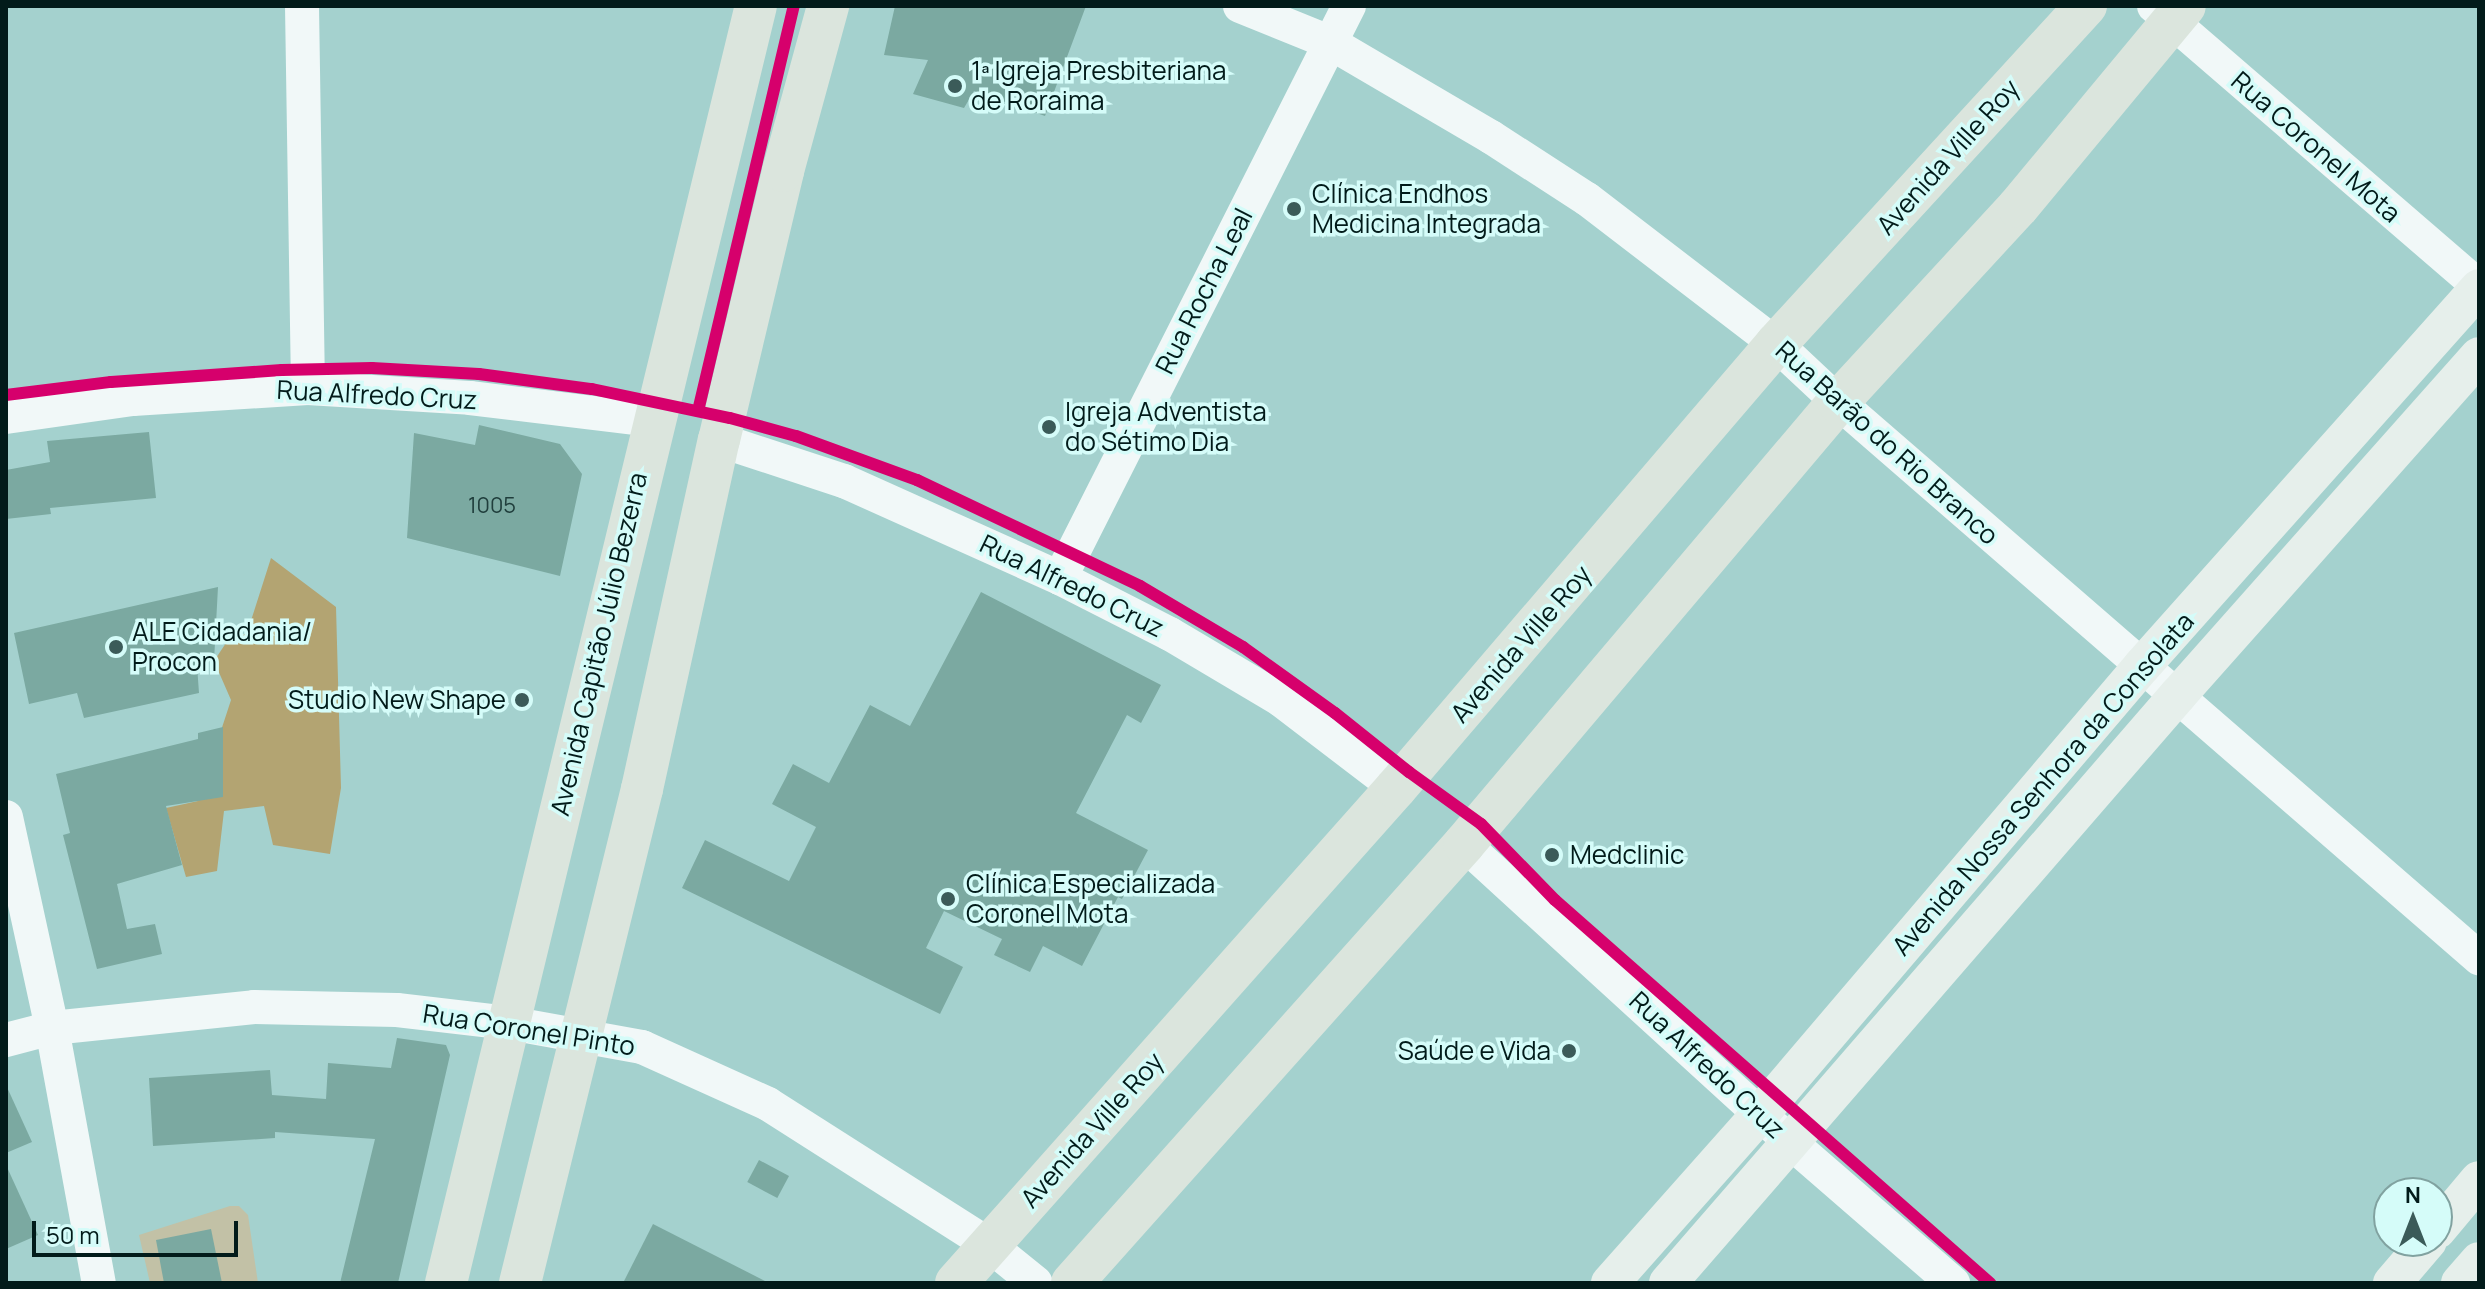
<!DOCTYPE html>
<html>
<head>
<meta charset="utf-8">
<style>
	body { margin:0 }
	#map { position:relative; width:2485px; height:1289px; overflow:hidden; background:#a4d1ce; font-family:Manrope,sans-serif }
	div>[style] { position:absolute }
	.green>* { inset:0; background:#c2c1a6 }
	.forest>* { inset:0; background:#b3a472 }
	.building>* { inset:0; background:#7ba9a1; transform-origin:0 0 }
	.tertiary>* { height:34px; margin:-17px; padding:0 17px; transform-origin:17px; border-radius:17px; background:#f1f8f8 }
	.secondary>* { height:38px; margin:-19px; padding:0 19px; transform-origin:19px; border-radius:19px; background:#e6efeb }
	.primary>* { height:42px; margin:-21px; padding:0 21px; transform-origin:21px; border-radius:21px; background:#dbe5dd }
	.cycleway>* { height:12px; margin:-6px; padding:0 6px; transform-origin:6px; border-radius:6px; background:#d6006c }
	.dots>* { width:22px; height:22px; translate:-50% -50%; box-sizing:border-box; border:4px solid #d5fcf9; border-radius:50% }
	span { translate:-50% -50%; white-space:nowrap; text-align:center; line-height:1.15; -webkit-text-stroke:7px #d5fcf9; paint-order:stroke }
	.number-label { font-size:22px; color:#203e3c }
	.number-label span { -webkit-text-stroke-width:0 }
	.poi-label { font-size:26px; color:#021b1a }
	.left { translate:0 -50%; text-align:left }
	.right { translate:-100% -50%; text-align:right }
	.street-label { font-size:26px; color:#021b1a }
	.frame { position:absolute; inset:0; border:8px solid #021b1a; pointer-events:none }
	.north { position:absolute; left:2373px; top:1177px; width:80px; height:80px; box-sizing:border-box; background:#d5fcf9; border:2px solid #81a2a0; border-radius:50%; rotate:0deg; font-size:22px; font-weight:700; line-height:32px; text-align:center; color:#021b1a }
	.north::after { content:''; display:block; margin:auto; width:28px; height:36px; background:#3b5b59; clip-path:polygon(50% 0,100% 100%,50% 72%,0 100%) }
	.scale { position:absolute; left:32px; top:1221px; width:206px; height:36px; box-sizing:border-box; border:4px solid #021b1a; border-top:0; padding-left:10px; font-size:24px; line-height:28px; white-space:nowrap; color:#021b1a; -webkit-text-stroke:6px #d5fcf9; paint-order:stroke }
</style>
</head>
<body>
<div id="map">
	<div class="green">
		<div style="clip-path:polygon(230px 1206px,239px 1206px,248px 1215px,258px 1283px,150px 1283px,139px 1235px)"></div>
	</div>
	<div class="forest">
		<div style="clip-path:polygon(271px 558px,336px 607px,341px 788px,330px 854px,273px 845px,264px 806px,224px 811px,217px 871px,186px 877px,166px 808px,198px 801px,231px 700px,214px 661px,226px 643px,247px 633px)"></div>
	</div>
	<div class="building">
		<div style="clip-path:polygon(895px 6px,1086px 6px,1045px 116px,974px 91px,964px 108px,913px 94px,928px 60px,884px 55px)"></div>
		<div style="clip-path:polygon(479px 425px,560px 444px,582px 474px,560px 576px,407px 538px,414px 433px,475px 445px)"></div>
		<div style="clip-path:polygon(149px 432px,156px 498px,50px 508px,51px 514px,6px 519px,6px 470px,50px 462px,47px 441px)"></div>
		<div style="clip-path:polygon(218px 587px,214px 661px,197px 665px,199px 693px,84px 718px,77px 693px,29px 704px,14px 633px)"></div>
		<div style="clip-path:polygon(981px 592px,1161px 685px,1141px 723px,1127px 715px,1076px 813px,1148px 850px,1122px 899px,1118px 897px,1082px 966px,1043px 946px,1030px 972px,994px 955px,1002px 939px,944px 911px,926px 948px,963px 967px,940px 1014px,682px 888px,705px 840px,789px 881px,816px 827px,772px 804px,793px 764px,829px 783px,870px 705px,910px 726px)"></div>
		<div style="clip-path:polygon(223px 727px,223px 797px,166px 806px,182px 865px,117px 884px,127px 929px,155px 924px,162px 954px,97px 969px,63px 835px,70px 833px,56px 774px,198px 739px,198px 733px)"></div>
		<div style="clip-path:polygon(397px 1038px,446px 1045px,450px 1055px,398px 1283px,340px 1283px,375px 1139px,275px 1132px,275px 1138px,153px 1146px,149px 1078px,270px 1070px,272px 1095px,326px 1099px,328px 1063px,391px 1068px)"></div>
		<div style="clip-path:polygon(6px 1085px,32px 1142px,6px 1153px)"></div>
		<div style="left:759px;top:1160px;width:34px;height:25px;rotate:28deg"></div>
		<div style="clip-path:polygon(6px 1165px,38px 1235px,6px 1249px)"></div>
		<div style="clip-path:polygon(653px 1224px,769px 1283px,623px 1283px)"></div>
		<div style="clip-path:polygon(211px 1229px,222px 1283px,164px 1283px,156px 1240px)"></div>
	</div>
	<div class="tertiary">
		<div style="left:302px;top:6px;width:382px;rotate:89.1deg"></div>
		<div style="left:1240px;top:6px;width:96px;rotate:22deg"></div>
		<div style="left:1329px;top:42px;width:188px;rotate:30.4deg"></div>
		<div style="left:1491px;top:137px;width:114px;rotate:32.9deg"></div>
		<div style="left:1587px;top:199px;width:238px;rotate:37.5deg"></div>
		<div style="left:1776px;top:344px;width:85px;rotate:43.1deg"></div>
		<div style="left:1838px;top:402px;width:849px;rotate:40.94deg"></div>
		<div style="left:2154px;top:6px;width:430px;rotate:40.8deg"></div>
		<div style="left:6px;top:417px;width:128px;rotate:-8.1deg"></div>
		<div style="left:133px;top:399px;width:175px;rotate:-3.6deg"></div>
		<div style="left:308px;top:388px;width:162px;rotate:3.5deg"></div>
		<div style="left:470px;top:398px;width:184px;rotate:6.9deg"></div>
		<div style="left:719px;top:440px;width:132px;rotate:18.2deg"></div>
		<div style="left:844px;top:481px;width:237px;rotate:24.2deg"></div>
		<div style="left:1060px;top:578px;width:123px;rotate:27deg"></div>
		<div style="left:1170px;top:634px;width:129px;rotate:30.7deg"></div>
		<div style="left:1281px;top:700px;width:145px;rotate:37.4deg"></div>
		<div style="left:1060px;top:578px;width:641px;rotate:-63.2deg"></div>
		<div style="left:6px;top:817px;width:216px;rotate:77.7deg"></div>
		<div style="left:52px;top:1028px;width:259px;rotate:79.6deg"></div>
		<div style="left:1464px;top:844px;width:442px;rotate:42.4deg"></div>
		<div style="left:1790px;top:1142px;width:216px;rotate:40.9deg"></div>
		<div style="left:6px;top:1040px;width:48px;rotate:-14.6deg"></div>
		<div style="left:52px;top:1028px;width:203px;rotate:-5.9deg"></div>
		<div style="left:254px;top:1007px;width:143px;rotate:1.2deg"></div>
		<div style="left:397px;top:1010px;width:113px;rotate:6.6deg"></div>
		<div style="left:509px;top:1023px;width:135px;rotate:10.2deg"></div>
		<div style="left:642px;top:1047px;width:138px;rotate:24.3deg"></div>
		<div style="left:768px;top:1104px;width:262px;rotate:32.5deg"></div>
		<div style="left:989px;top:1245px;width:60px;rotate:39deg"></div>
	</div>
	<div class="secondary">
		<div style="left:2437px;top:1230px;width:65px;rotate:-50deg"></div>
		<div style="left:1610px;top:1283px;width:227px;rotate:-48.4deg"></div>
		<div style="left:1761px;top:1113px;width:587px;rotate:-49.56deg"></div>
		<div style="left:2142px;top:666px;width:506px;rotate:-48.28deg"></div>
		<div style="left:1668px;top:1283px;width:778px;rotate:-49.06deg"></div>
		<div style="left:2178px;top:695px;width:453px;rotate:-48.4deg"></div>
		<div style="left:2392px;top:1283px;width:55px;rotate:-49.4deg"></div>
		<div style="left:2460px;top:1283px;width:29px;rotate:-49deg"></div>
	</div>
	<div class="primary">
		<div style="left:446px;top:1283px;width:1314px;rotate:-76.36deg"></div>
		<div style="left:520px;top:1283px;width:509px;rotate:-76.13deg"></div>
		<div style="left:642px;top:789px;width:357px;rotate:-77.6deg"></div>
		<div style="left:719px;top:440px;width:277px;rotate:-76.6deg"></div>
		<div style="left:783px;top:171px;width:171px;rotate:-74.7deg"></div>
		<div style="left:956px;top:1283px;width:662px;rotate:-48.37deg"></div>
		<div style="left:1396px;top:788px;width:584px;rotate:-49.44deg"></div>
		<div style="left:1776px;top:344px;width:459px;rotate:-47.5deg"></div>
		<div style="left:1072px;top:1283px;width:589px;rotate:-48.24deg"></div>
		<div style="left:1464px;top:844px;width:579px;rotate:-49.76deg"></div>
		<div style="left:1838px;top:402px;width:265px;rotate:-47.3deg"></div>
		<div style="left:2018px;top:207px;width:261px;rotate:-50.3deg"></div>
	</div>
	<div class="cycleway">
		<div style="left:6px;top:395px;width:106px;rotate:-7.1deg"></div>
		<div style="left:111px;top:382px;width:171px;rotate:-4deg"></div>
		<div style="left:282px;top:370px;width:90px;rotate:-1.3deg"></div>
		<div style="left:372px;top:368px;width:107px;rotate:3.2deg"></div>
		<div style="left:479px;top:374px;width:114px;rotate:7.6deg"></div>
		<div style="left:592px;top:389px;width:141px;rotate:11.9deg"></div>
		<div style="left:730px;top:418px;width:68px;rotate:15.3deg"></div>
		<div style="left:796px;top:436px;width:129px;rotate:20deg"></div>
		<div style="left:917px;top:480px;width:247px;rotate:25.4deg"></div>
		<div style="left:1140px;top:586px;width:120px;rotate:30.6deg"></div>
		<div style="left:1243px;top:647px;width:113px;rotate:35.7deg"></div>
		<div style="left:1335px;top:713px;width:95px;rotate:38.6deg"></div>
		<div style="left:1409px;top:772px;width:89px;rotate:35.8deg"></div>
		<div style="left:1481px;top:824px;width:106px;rotate:45.8deg"></div>
		<div style="left:1555px;top:900px;width:580px;rotate:41.36deg"></div>
		<div style="left:698px;top:411px;width:416px;rotate:-76.7deg"></div>
	</div>
	<div class="dots">
		<div style="left:955px;top:86px;background:#3b5b59"></div>
		<div style="left:1294px;top:209px;background:#3b5b59"></div>
		<div style="left:1049px;top:427px;background:#3b5b59"></div>
		<div style="left:116px;top:647px;background:#3b5b59"></div>
		<div style="left:522px;top:700px;background:#3b5b59"></div>
		<div style="left:1552px;top:855px;background:#3b5b59"></div>
		<div style="left:948px;top:899px;background:#3b5b59"></div>
		<div style="left:1569px;top:1051px;background:#3b5b59"></div>
	</div>
	<div class="number-label">
		<span style="left:492px;top:506px">1005</span>
	</div>
	<div class="poi-label">
		<span class="left" style="left:971px;top:86px">1ª Igreja Presbiteriana<br>de Roraima</span>
		<span class="left" style="left:1312px;top:209px">Clínica Endhos<br>Medicina Integrada</span>
		<span class="left" style="left:1065px;top:427px">Igreja Adventista<br>do Sétimo Dia</span>
		<span class="left" style="left:132px;top:647px">ALE Cidadania/<br>Procon</span>
		<span class="right" style="left:506px;top:700px">Studio New Shape</span>
		<span class="left" style="left:1570px;top:855px">Medclinic</span>
		<span class="left" style="left:966px;top:899px">Clínica Especializada<br>Coronel Mota</span>
		<span class="right" style="left:1551px;top:1051px">Saúde e Vida</span>
	</div>
	<div class="street-label">
		<span style="left:2316px;top:147px;rotate:41deg">Rua Coronel Mota</span>
		<span style="left:1948px;top:157px;rotate:-48deg">Avenida Ville Roy</span>
		<span style="left:1204px;top:291px;rotate:-63deg">Rua Rocha Leal</span>
		<span style="left:377px;top:395px;rotate:3deg">Rua Alfredo Cruz</span>
		<span style="left:1887px;top:443px;rotate:42deg">Rua Barão do Rio Branco</span>
		<span style="left:1072px;top:586px;rotate:26deg">Rua Alfredo Cruz</span>
		<span style="left:599px;top:644px;rotate:-77deg">Avenida Capitão Júlio Bezerra</span>
		<span style="left:1521px;top:644px;rotate:-49deg">Avenida Ville Roy</span>
		<span style="left:2043px;top:784px;rotate:-49deg">Avenida Nossa Senhora da Consolata</span>
		<span style="left:529px;top:1030px;rotate:9deg">Rua Coronel Pinto</span>
		<span style="left:1707px;top:1065px;rotate:43deg">Rua Alfredo Cruz</span>
		<span style="left:1092px;top:1130px;rotate:-48deg">Avenida Ville Roy</span>
	</div>
	<div class="frame"></div>
	<div class="north">N</div>
	<div class="scale">50 m</div>
</div>
</body>
</html>
